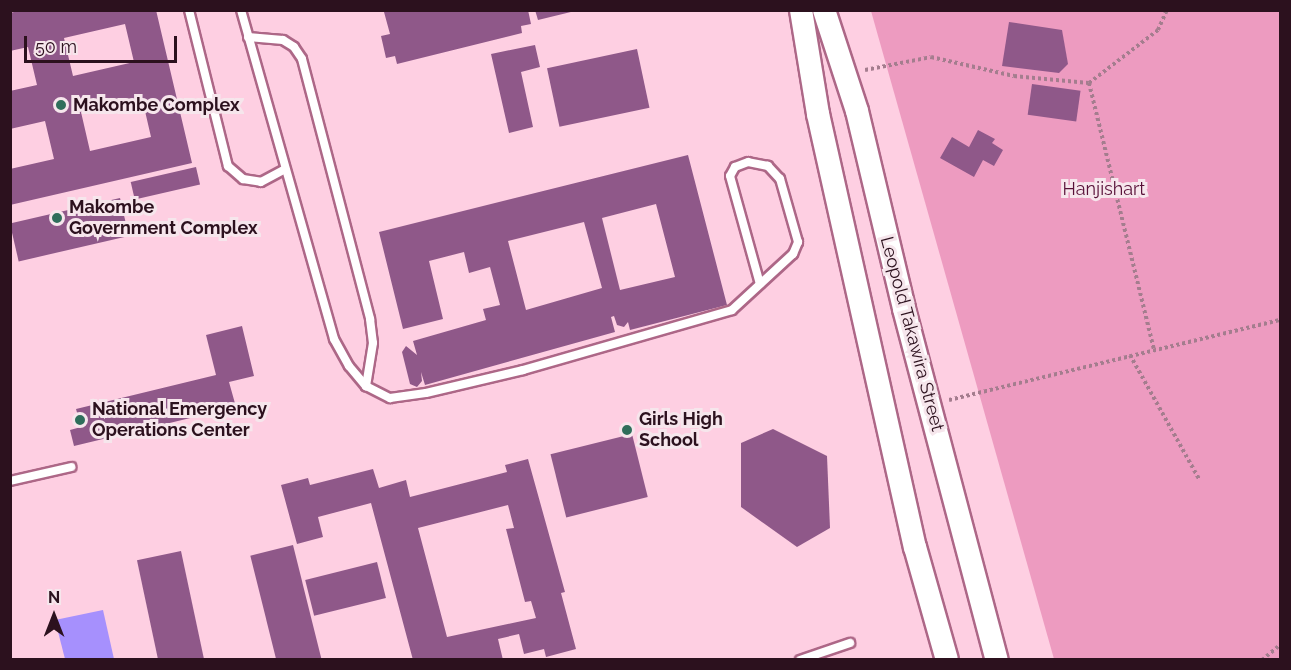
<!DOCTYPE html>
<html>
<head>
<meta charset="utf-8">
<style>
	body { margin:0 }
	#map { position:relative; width:1291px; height:670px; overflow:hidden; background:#fecfe2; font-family:Raleway,sans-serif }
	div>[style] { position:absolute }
	.green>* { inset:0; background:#ed9bc0 }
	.water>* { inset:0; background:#a690fd }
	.building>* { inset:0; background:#8f5889; transform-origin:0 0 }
	.path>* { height:4px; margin-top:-2px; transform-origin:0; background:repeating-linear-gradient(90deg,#a47d8e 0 3px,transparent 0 6px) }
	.roads { filter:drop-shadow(2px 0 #ad6787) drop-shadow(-2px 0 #ad6787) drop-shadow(0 2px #ad6787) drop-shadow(0 -2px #ad6787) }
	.lane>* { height:8px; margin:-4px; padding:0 4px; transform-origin:4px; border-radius:4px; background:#fff }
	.secondary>* { height:22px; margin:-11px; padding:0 11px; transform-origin:11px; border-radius:11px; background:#fff }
	.dots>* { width:16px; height:16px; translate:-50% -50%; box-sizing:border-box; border:3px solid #f6e6ec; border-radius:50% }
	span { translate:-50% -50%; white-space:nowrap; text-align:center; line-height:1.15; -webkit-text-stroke:6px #f6e6ec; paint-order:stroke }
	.poi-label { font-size:18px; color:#2c111e; font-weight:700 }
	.left { translate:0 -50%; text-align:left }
	.park-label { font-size:18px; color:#581038 }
	.street-label { font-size:18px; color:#2c111e }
	.frame { position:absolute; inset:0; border:12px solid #2c111e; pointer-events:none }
	.north { position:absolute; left:24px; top:586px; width:60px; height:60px; -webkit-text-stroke:4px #f6e6ec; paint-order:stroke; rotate:0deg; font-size:16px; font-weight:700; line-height:24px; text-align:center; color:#2c111e }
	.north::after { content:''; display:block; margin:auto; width:21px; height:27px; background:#2c111e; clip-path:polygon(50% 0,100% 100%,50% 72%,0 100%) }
	.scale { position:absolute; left:24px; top:36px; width:153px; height:27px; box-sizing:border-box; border:3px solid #2c111e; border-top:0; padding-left:8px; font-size:18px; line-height:21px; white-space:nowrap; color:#2c111e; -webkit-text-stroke:4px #f6e6ec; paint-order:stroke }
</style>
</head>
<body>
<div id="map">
	<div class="green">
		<div style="clip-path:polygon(871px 11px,1280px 11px,1280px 659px,1054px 659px)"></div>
	</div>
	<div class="water">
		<div style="clip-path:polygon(103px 610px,114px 659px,65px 659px,55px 620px)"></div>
	</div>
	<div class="building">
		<div style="clip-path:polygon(evenodd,22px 10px,156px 10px,192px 163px,10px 205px,10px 169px,54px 159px,45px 121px,10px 129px,10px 91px,37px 85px,28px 47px,10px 51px,10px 13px,22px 10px,125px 24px,134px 62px,73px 76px,64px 38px,125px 24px,22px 10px,142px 98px,151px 137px,90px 151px,81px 112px,142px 98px)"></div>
		<div style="clip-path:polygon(528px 10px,531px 24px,521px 26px,522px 33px,397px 64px,395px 56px,386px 58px,381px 36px,390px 34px,384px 12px)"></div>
		<div style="clip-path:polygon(535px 10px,575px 10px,575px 11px,538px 20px)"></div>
		<div style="clip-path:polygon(1009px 22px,1062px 30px,1068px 64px,1059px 73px,1002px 66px)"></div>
		<div style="clip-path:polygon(535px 45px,540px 67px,521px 72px,533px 127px,509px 133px,491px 54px)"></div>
		<div style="left:637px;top:49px;width:60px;height:92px;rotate:78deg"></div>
		<div style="left:1032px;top:84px;width:49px;height:31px;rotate:8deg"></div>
		<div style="clip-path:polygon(978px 130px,995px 139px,992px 143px,1003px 150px,994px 166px,983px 160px,974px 177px,940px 158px,952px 137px,969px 147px)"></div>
		<div style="clip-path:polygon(evenodd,688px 155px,727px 305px,630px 330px,628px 322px,624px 327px,617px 325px,614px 316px,611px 317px,615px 332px,425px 385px,421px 372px,422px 381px,417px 387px,410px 384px,402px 352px,406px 346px,417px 355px,413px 341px,486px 320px,483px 309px,500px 305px,490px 267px,469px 273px,464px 252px,429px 261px,443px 319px,403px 329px,379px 232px,688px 155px,656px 204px,675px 277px,620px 290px,602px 218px,656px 204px,688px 155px,584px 222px,602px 288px,526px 310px,508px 241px,584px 222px)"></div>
		<div style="left:196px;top:167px;width:18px;height:67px;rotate:77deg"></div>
		<div style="left:120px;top:198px;width:39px;height:113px;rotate:77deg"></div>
		<div style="clip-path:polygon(242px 326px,254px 376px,229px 382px,236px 407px,74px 446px,70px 430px,81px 427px,76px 409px,216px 375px,206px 335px)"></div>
		<div style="clip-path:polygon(773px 429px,827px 456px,830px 528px,797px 547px,741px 507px,741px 443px)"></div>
		<div style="left:632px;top:434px;width:65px;height:84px;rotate:76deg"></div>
		<div style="clip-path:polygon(evenodd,528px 459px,565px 592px,561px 593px,576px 649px,546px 657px,544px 649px,524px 654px,519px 634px,498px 639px,503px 660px,413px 660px,371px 503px,318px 517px,323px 537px,297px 544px,281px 485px,308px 478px,310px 485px,373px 469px,379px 488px,406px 480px,410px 497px,507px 472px,505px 465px,528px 459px,508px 505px,514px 528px,506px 529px,525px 602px,531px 601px,536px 618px,447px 637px,418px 528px,508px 505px)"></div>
		<div style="left:293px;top:545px;width:118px;height:44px;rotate:76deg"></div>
		<div style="left:181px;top:551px;width:112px;height:45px;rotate:78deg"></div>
		<div style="left:377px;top:562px;width:37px;height:74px;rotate:76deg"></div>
	</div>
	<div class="path">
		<div style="left:865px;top:70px;width:67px;rotate:-11.1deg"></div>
		<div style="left:931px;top:57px;width:85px;rotate:12.9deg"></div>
		<div style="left:1014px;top:76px;width:75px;rotate:5.3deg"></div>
		<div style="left:1089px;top:83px;width:87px;rotate:-37.5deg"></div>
		<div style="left:1158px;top:30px;width:22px;rotate:-66deg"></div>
		<div style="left:1089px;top:83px;width:275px;rotate:76.3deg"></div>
		<div style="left:1130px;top:355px;width:142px;rotate:60.9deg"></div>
		<div style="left:949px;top:400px;width:341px;rotate:-13.6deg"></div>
		<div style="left:1262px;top:660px;width:23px;rotate:-40deg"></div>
	</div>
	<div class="roads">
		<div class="lane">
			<div style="left:189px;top:10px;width:161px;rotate:76deg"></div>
			<div style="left:228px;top:166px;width:20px;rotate:41deg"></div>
			<div style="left:243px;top:179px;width:18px;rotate:9deg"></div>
			<div style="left:261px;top:182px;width:27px;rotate:-28deg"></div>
			<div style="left:241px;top:10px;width:342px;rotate:74.2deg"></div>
			<div style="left:334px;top:339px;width:31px;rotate:61deg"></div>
			<div style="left:349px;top:366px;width:26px;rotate:50deg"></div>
			<div style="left:366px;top:386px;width:27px;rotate:27deg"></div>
			<div style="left:390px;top:398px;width:36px;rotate:-8deg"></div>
			<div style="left:426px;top:393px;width:100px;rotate:-13.3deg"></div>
			<div style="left:523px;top:370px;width:217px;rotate:-16deg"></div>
			<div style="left:732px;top:310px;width:83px;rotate:-42.6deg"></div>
			<div style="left:793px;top:254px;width:13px;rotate:-67deg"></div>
			<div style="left:798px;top:242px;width:66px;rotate:-105.9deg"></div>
			<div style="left:780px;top:179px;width:18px;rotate:-133deg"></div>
			<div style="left:768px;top:166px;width:20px;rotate:-169deg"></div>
			<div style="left:748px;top:162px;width:14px;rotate:159deg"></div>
			<div style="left:735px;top:167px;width:10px;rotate:119deg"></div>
			<div style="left:730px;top:176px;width:112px;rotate:74.5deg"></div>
			<div style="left:248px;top:37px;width:35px;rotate:5deg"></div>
			<div style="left:283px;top:40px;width:13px;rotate:32deg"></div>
			<div style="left:294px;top:47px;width:14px;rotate:56deg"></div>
			<div style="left:302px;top:59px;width:269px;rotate:75.3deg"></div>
			<div style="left:370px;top:319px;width:24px;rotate:83deg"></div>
			<div style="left:373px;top:343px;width:44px;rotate:99.2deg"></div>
			<div style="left:10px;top:481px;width:63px;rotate:-12.9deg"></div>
			<div style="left:800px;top:660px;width:53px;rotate:-18.8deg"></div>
		</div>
		<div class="secondary">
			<div style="left:801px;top:10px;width:105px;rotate:80.7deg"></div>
			<div style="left:818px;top:114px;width:444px;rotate:77.4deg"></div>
			<div style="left:915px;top:547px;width:117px;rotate:74.2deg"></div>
			<div style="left:824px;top:10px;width:106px;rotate:71.9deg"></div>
			<div style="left:857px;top:111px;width:204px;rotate:76.6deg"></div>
			<div style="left:904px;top:309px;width:363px;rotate:75.2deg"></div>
		</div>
	</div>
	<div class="dots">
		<div style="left:61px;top:105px;background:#2f6e5b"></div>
		<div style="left:57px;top:218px;background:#2f6e5b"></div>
		<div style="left:80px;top:420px;background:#2f6e5b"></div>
		<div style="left:627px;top:430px;background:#2f6e5b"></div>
	</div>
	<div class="poi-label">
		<span class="left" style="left:73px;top:105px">Makombe Complex</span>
		<span class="left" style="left:69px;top:218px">Makombe<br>Government Complex</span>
		<span class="left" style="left:92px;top:420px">National Emergency<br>Operations Center</span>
		<span class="left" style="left:639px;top:430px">Girls High<br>School</span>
	</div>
	<div class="park-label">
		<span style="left:1104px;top:189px">Hanjishart</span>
	</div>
	<div class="street-label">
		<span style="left:912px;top:334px;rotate:75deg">Leopold Takawira Street</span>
	</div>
	<div class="frame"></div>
	<div class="north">N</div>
	<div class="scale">50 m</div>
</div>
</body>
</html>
